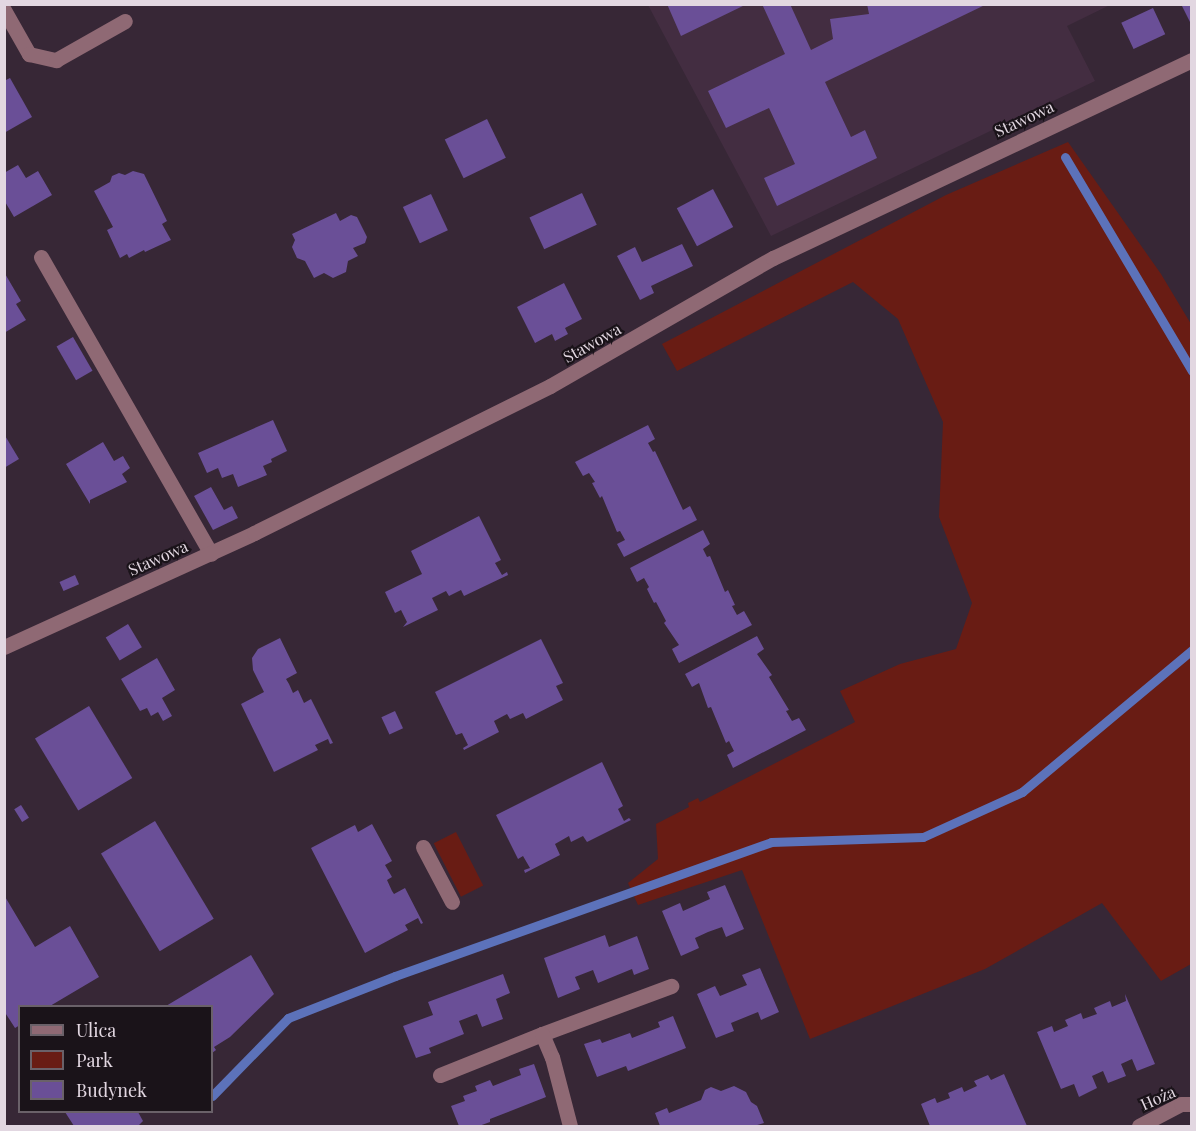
<!DOCTYPE html>
<html>
<head>
<meta charset="utf-8">
<style>
	body { margin:0 }
	#map { position:relative; width:1196px; height:1131px; overflow:hidden; background:#372736; font-family:"Playfair Display",serif }
	div>[style] { position:absolute }
	.built>* { inset:0; background:#432d41 }
	.green>* { inset:0; background:#691c14; transform-origin:0 0 }
	.stream>* { height:9px; margin:-4.5px; padding:0 4.5px; transform-origin:4.5px; border-radius:4.5px; background:#5c72ba }
	.building>* { inset:0; background:#6a4f97; transform-origin:0 0 }
	.minor>* { height:15px; margin:-7.5px; padding:0 7.5px; transform-origin:7.5px; border-radius:7.5px; background:#8f6974 }
	span { translate:-50% -50%; white-space:nowrap; text-align:center; line-height:1.15; -webkit-text-stroke:4.5px #1a1319; paint-order:stroke }
	.street-label { font-size:16px; color:#e2d7e1 }
	.frame { position:absolute; inset:0; border:6px solid #e2d7e1; pointer-events:none }
	.legend { position:absolute; left:18px; top:1005px; width:195px; height:108px; box-sizing:border-box; background:#1a1319; border:2px solid #6a6169; margin:0; padding:8px 10px; list-style:none; font-size:18px; color:#e2d7e1 }
	.legend li { display:flex; align-items:center; gap:12px; height:30px }
	.legend b { width:30px; border:2px solid #6a6169 }
</style>
</head>
<body>
<div id="map">
	<div class="built">
		<div style="clip-path:polygon(648px 5px,1110px 5px,1067px 26px,1095px 81px,771px 236px)"></div>
	</div>
	<div class="green">
		<div style="clip-path:polygon(1068px 142px,1161px 274px,1191px 324px,1191px 964px,1161px 981px,1102px 903px,985px 969px,810px 1039px,742px 870px,638px 905px,628px 883px,658px 859px,656px 824px,689px 807px,688px 803px,698px 798px,700px 802px,855px 722px,840px 691px,900px 664px,956px 649px,972px 603px,939px 517px,943px 422px,898px 319px,853px 282px,677px 371px,662px 344px,946px 195px)"></div>
		<div style="left:456px;top:832px;width:60px;height:25px;rotate:63deg"></div>
	</div>
	<div class="stream">
		<div style="left:1065px;top:157px;width:249px;rotate:59.3deg"></div>
		<div style="left:212px;top:1096px;width:109px;rotate:-45.7deg"></div>
		<div style="left:288px;top:1018px;width:115px;rotate:-21.4deg"></div>
		<div style="left:395px;top:976px;width:399px;rotate:-19.6deg"></div>
		<div style="left:771px;top:842px;width:152px;rotate:-1.9deg"></div>
		<div style="left:923px;top:837px;width:109px;rotate:-24.4deg"></div>
		<div style="left:1022px;top:792px;width:222px;rotate:-39.9deg"></div>
	</div>
	<div class="building">
		<div style="clip-path:polygon(667px 4px,747px 4px,681px 36px)"></div>
		<div style="clip-path:polygon(762px 4px,790px 4px,811px 50px,833px 39px,830px 19px,869px 14px,867px 4px,987px 4px,825px 82px,851px 137px,865px 130px,877px 158px,777px 206px,764px 178px,795px 164px,769px 108px,726px 128px,708px 91px,785px 54px)"></div>
		<div style="clip-path:polygon(1181px 4px,1191px 4px,1191px 24px)"></div>
		<div style="left:1153px;top:8px;width:29px;height:35px;rotate:65deg"></div>
		<div style="clip-path:polygon(10px 78px,32px 117px,4px 133px,4px 81px)"></div>
		<div style="left:487px;top:119px;width:43px;height:47px;rotate:64deg"></div>
		<div style="clip-path:polygon(18px 165px,26px 178px,38px 171px,52px 195px,14px 217px,4px 200px,4px 173px)"></div>
		<div style="clip-path:polygon(133px 171px,144px 174px,167px 221px,162px 224px,171px 240px,145px 252px,144px 250px,129px 258px,127px 254px,120px 258px,107px 230px,113px 227px,94px 191px,110px 182px,112px 176px,119px 173px,125px 175px)"></div>
		<div style="left:713px;top:189px;width:43px;height:41px;rotate:62deg"></div>
		<div style="left:582px;top:193px;width:35px;height:58px;rotate:65deg"></div>
		<div style="left:431px;top:194px;width:40px;height:31px;rotate:65deg"></div>
		<div style="clip-path:polygon(336px 213px,340px 221px,351px 215px,357px 217px,367px 237px,365px 243px,353px 248px,358px 256px,348px 261px,346px 272px,333px 278px,324px 273px,314px 278px,305px 261px,297px 258px,292px 247px,295px 240px,292px 234px)"></div>
		<div style="clip-path:polygon(682px 244px,693px 266px,651px 286px,654px 293px,640px 300px,617px 256px,635px 247px,642px 262px)"></div>
		<div style="clip-path:polygon(4px 272px,21px 301px,16px 304px,26px 320px,4px 333px)"></div>
		<div style="clip-path:polygon(564px 283px,582px 319px,565px 328px,568px 334px,555px 341px,552px 334px,535px 343px,517px 307px)"></div>
		<div style="left:73px;top:337px;width:39px;height:19px;rotate:60deg"></div>
		<div style="clip-path:polygon(273px 420px,287px 451px,271px 459px,272px 462px,263px 466px,267px 475px,238px 487px,233px 474px,222px 478px,218px 468px,207px 473px,198px 453px)"></div>
		<div style="clip-path:polygon(648px 425px,655px 439px,648px 443px,653px 452px,655px 451px,683px 510px,690px 506px,697px 520px,624px 557px,617px 544px,625px 540px,620px 531px,617px 532px,602px 496px,600px 498px,592px 483px,595px 482px,589px 473px,583px 476px,575px 462px)"></div>
		<div style="clip-path:polygon(4px 434px,19px 459px,4px 468px)"></div>
		<div style="clip-path:polygon(103px 442px,114px 461px,123px 456px,130px 468px,122px 474px,127px 482px,90px 500px,90px 504px,66px 464px)"></div>
		<div style="clip-path:polygon(211px 487px,224px 510px,232px 506px,238px 518px,213px 530px,194px 496px)"></div>
		<div style="clip-path:polygon(479px 516px,501px 560px,495px 563px,502px 575px,507px 572px,508px 575px,464px 596px,461px 590px,449px 596px,446px 591px,432px 598px,438px 610px,403px 627px,407px 622px,401px 610px,395px 613px,385px 592px,422px 574px,411px 551px)"></div>
		<div style="clip-path:polygon(703px 530px,710px 544px,703px 549px,707px 557px,710px 556px,725px 592px,728px 590px,735px 605px,732px 606px,737px 615px,744px 611px,752px 625px,679px 663px,672px 649px,679px 645px,664px 623px,666px 621px,656px 602px,654px 603px,647px 589px,649px 587px,644px 578px,637px 582px,630px 568px)"></div>
		<div style="left:75px;top:575px;width:10px;height:17px;rotate:66deg"></div>
		<div style="left:128px;top:624px;width:27px;height:26px;rotate:59deg"></div>
		<div style="clip-path:polygon(757px 636px,764px 649px,757px 654px,772px 675px,769px 677px,789px 710px,786px 711px,792px 721px,799px 718px,806px 730px,733px 768px,727px 755px,734px 751px,729px 741px,726px 743px,711px 707px,708px 708px,699px 683px,692px 687px,685px 674px)"></div>
		<div style="clip-path:polygon(280px 638px,297px 673px,286px 679px,289px 684px,293px 693px,298px 690px,304px 703px,311px 699px,333px 743px,330px 744px,328px 739px,315px 745px,318px 750px,274px 772px,241px 704px,264px 692px,253px 670px,252px 658px,258px 649px)"></div>
		<div style="clip-path:polygon(541px 639px,563px 683px,556px 686px,563px 700px,526px 719px,523px 713px,510px 719px,507px 714px,494px 721px,499px 732px,464px 750px,463px 748px,468px 745px,462px 733px,456px 735px,435px 692px)"></div>
		<div style="clip-path:polygon(157px 658px,175px 690px,162px 698px,172px 716px,163px 721px,158px 712px,151px 716px,147px 708px,140px 711px,121px 679px)"></div>
		<div style="left:89px;top:706px;width:84px;height:63px;rotate:59deg"></div>
		<div style="left:395px;top:711px;width:19px;height:15px;rotate:65deg"></div>
		<div style="clip-path:polygon(602px 762px,623px 806px,618px 809px,624px 821px,629px 818px,631px 820px,587px 842px,583px 836px,571px 842px,569px 836px,555px 844px,560px 855px,525px 873px,524px 870px,530px 868px,523px 856px,518px 859px,496px 815px)"></div>
		<div style="left:21px;top:805px;width:15px;height:8px;rotate:58deg"></div>
		<div style="left:155px;top:821px;width:114px;height:63px;rotate:59deg"></div>
		<div style="clip-path:polygon(372px 824px,392px 861px,385px 865px,392px 877px,387px 880px,392px 891px,394px 894px,405px 888px,423px 923px,421px 924px,418px 918px,405px 925px,408px 930px,365px 953px,311px 848px,355px 825px,358px 832px)"></div>
		<div style="clip-path:polygon(725px 885px,744px 929px,726px 937px,722px 927px,708px 932px,695px 938px,699px 948px,681px 956px,662px 911px,680px 903px,683px 911px,710px 899px,707px 892px)"></div>
		<div style="clip-path:polygon(4px 895px,35px 947px,70px 926px,99px 977px,50px 1006px,20px 1006px,20px 1025px,15px 1028px,4px 1011px)"></div>
		<div style="clip-path:polygon(605px 935px,609px 947px,637px 936px,649px 969px,634px 975px,632px 969px,598px 983px,593px 970px,575px 977px,580px 989px,558px 998px,544px 958px)"></div>
		<div style="clip-path:polygon(251px 955px,274px 994px,230px 1037px,214px 1047px,216px 1050px,212px 1053px,212px 1006px,166px 1006px)"></div>
		<div style="clip-path:polygon(760px 968px,779px 1012px,761px 1020px,758px 1012px,731px 1023px,734px 1031px,716px 1038px,697px 994px,715px 986px,720px 996px,747px 985px,742px 975px)"></div>
		<div style="clip-path:polygon(503px 974px,510px 993px,496px 999px,503px 1019px,482px 1027px,477px 1014px,459px 1021px,464px 1034px,429px 1048px,431px 1053px,416px 1058px,403px 1026px,433px 1015px,428px 1002px)"></div>
		<div style="clip-path:polygon(1125px 994px,1155px 1064px,1137px 1071px,1132px 1059px,1121px 1064px,1126px 1076px,1108px 1083px,1103px 1071px,1092px 1076px,1097px 1088px,1079px 1097px,1074px 1084px,1061px 1089px,1037px 1032px,1052px 1026px,1054px 1032px,1068px 1026px,1065px 1020px,1081px 1013px,1083px 1019px,1097px 1014px,1094px 1008px,1110px 1001px,1112px 1007px,1126px 1001px)"></div>
		<div style="clip-path:polygon(673px 1016px,686px 1048px,628px 1071px,626px 1066px,597px 1077px,584px 1044px,600px 1039px,602px 1043px,630px 1033px,632px 1038px,660px 1027px,658px 1022px)"></div>
		<div style="clip-path:polygon(534px 1064px,546px 1097px,490px 1119px,490px 1122px,479px 1126px,459px 1126px,451px 1106px,465px 1101px,463px 1096px,477px 1091px,475px 1086px,490px 1080px,493px 1086px,521px 1075px,519px 1069px)"></div>
		<div style="clip-path:polygon(1004px 1074px,1027px 1126px,930px 1126px,921px 1104px,935px 1098px,937px 1103px,950px 1098px,948px 1093px,962px 1087px,964px 1092px,977px 1086px,974px 1081px,988px 1075px,991px 1080px)"></div>
		<div style="clip-path:polygon(734px 1086px,746px 1092px,751px 1102px,757px 1106px,764px 1123px,754px 1126px,660px 1126px,655px 1113px,667px 1108px,669px 1113px,701px 1100px,705px 1090px,711px 1087px,721px 1091px)"></div>
		<div style="clip-path:polygon(65px 1112px,138px 1112px,143px 1121px,138px 1126px,74px 1126px)"></div>
	</div>
	<div class="minor">
		<div style="left:4px;top:10px;width:51px;rotate:60.4deg"></div>
		<div style="left:29px;top:54px;width:28px;rotate:13deg"></div>
		<div style="left:56px;top:60px;width:79px;rotate:-29.5deg"></div>
		<div style="left:41px;top:257px;width:342px;rotate:60.2deg"></div>
		<div style="left:4px;top:647px;width:275px;rotate:-24.5deg"></div>
		<div style="left:254px;top:533px;width:330px;rotate:-26.4deg"></div>
		<div style="left:550px;top:386px;width:257px;rotate:-29.9deg"></div>
		<div style="left:773px;top:258px;width:463px;rotate:-25.3deg"></div>
		<div style="left:423px;top:847px;width:62px;rotate:62.2deg"></div>
		<div style="left:542px;top:1034px;width:138px;rotate:-20.4deg"></div>
		<div style="left:440px;top:1075px;width:110px;rotate:-21.9deg"></div>
		<div style="left:542px;top:1034px;width:25px;rotate:67deg"></div>
		<div style="left:552px;top:1057px;width:71px;rotate:75.4deg"></div>
		<div style="left:1139px;top:1126px;width:47px;rotate:-27.6deg"></div>
		<div style="left:1181px;top:1104px;width:11px"></div>
	</div>
	<div class="street-label">
		<span style="left:1024px;top:119px;rotate:-25deg">Stawowa</span>
		<span style="left:592px;top:343px;rotate:-29deg">Stawowa</span>
		<span style="left:158px;top:558px;rotate:-24deg">Stawowa</span>
		<span style="left:1158px;top:1098px;rotate:-24deg">Hoża</span>
	</div>
	<div class="frame"></div>
	<ul class="legend">
	<li><b style="height:8px;background:#8f6974"></b>Ulica</li>
	<li><b style="height:16px;background:#691c14"></b>Park</li>
	<li><b style="height:16px;background:#6a4f97"></b>Budynek</li>
	</ul>
</div>
</body>
</html>
